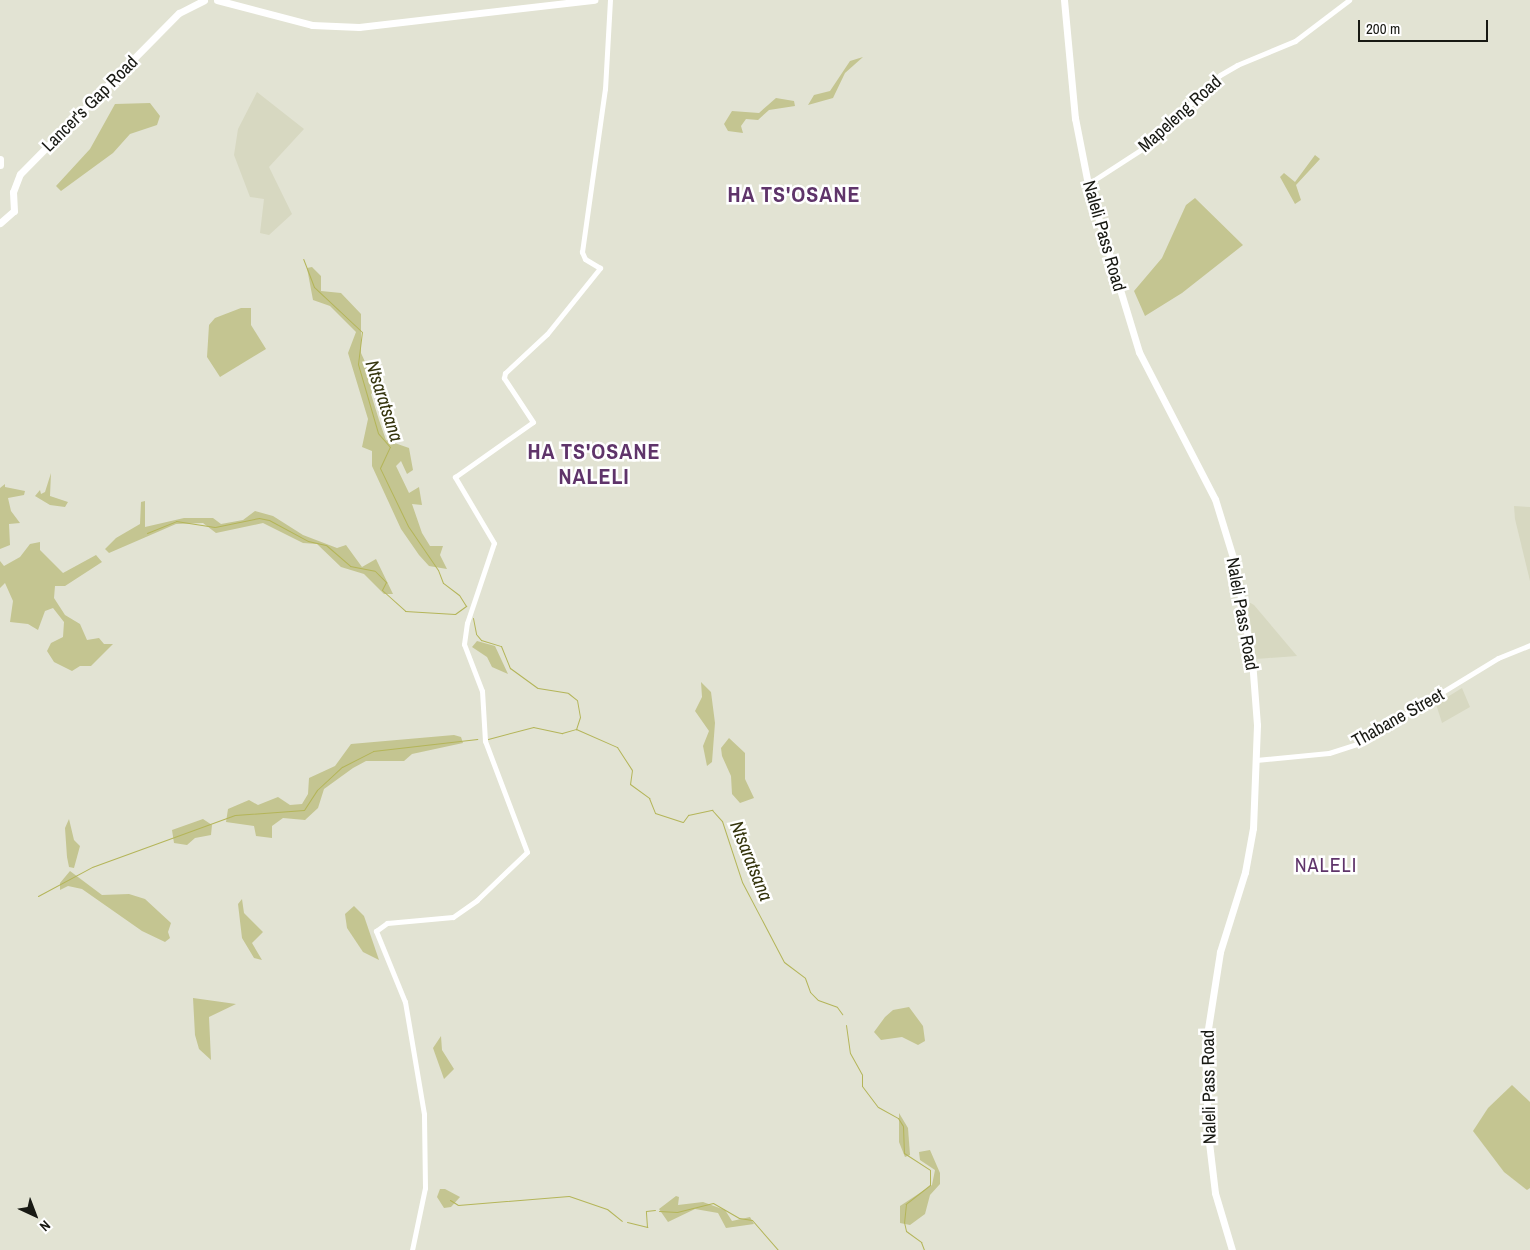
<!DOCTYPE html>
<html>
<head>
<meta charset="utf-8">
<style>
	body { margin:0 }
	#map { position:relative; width:1530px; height:1250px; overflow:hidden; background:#e2e3d3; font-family:"Archivo Narrow",sans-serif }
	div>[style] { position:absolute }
	.built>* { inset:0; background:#d7d8c1 }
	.green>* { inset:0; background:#c4c591 }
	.stream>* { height:1px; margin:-0.5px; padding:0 0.5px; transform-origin:0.5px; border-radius:0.5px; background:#b4b559 }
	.minor>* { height:5px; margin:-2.5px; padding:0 2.5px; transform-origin:2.5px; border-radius:2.5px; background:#fff }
	.major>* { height:7px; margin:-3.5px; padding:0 3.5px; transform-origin:3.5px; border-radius:3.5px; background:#fff }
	span { translate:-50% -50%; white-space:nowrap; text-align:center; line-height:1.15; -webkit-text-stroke:5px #fff; paint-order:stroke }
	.street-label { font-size:18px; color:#181913 }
	.water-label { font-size:19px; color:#34340c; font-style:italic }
	.quarter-label { font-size:20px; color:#5f346a; letter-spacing:1px }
	.district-label { font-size:22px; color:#5f346a; font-weight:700; letter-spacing:1px }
	.north { position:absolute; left:10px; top:1190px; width:50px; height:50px; -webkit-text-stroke:4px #fff; paint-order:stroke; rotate:137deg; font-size:14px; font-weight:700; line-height:20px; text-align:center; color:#181913 }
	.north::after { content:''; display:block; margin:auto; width:18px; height:22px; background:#181913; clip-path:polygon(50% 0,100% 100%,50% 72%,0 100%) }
	.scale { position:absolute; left:1358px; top:20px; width:130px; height:22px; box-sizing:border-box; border:2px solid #181913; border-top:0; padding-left:6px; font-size:15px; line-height:18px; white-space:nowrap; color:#181913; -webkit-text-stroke:4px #fff; paint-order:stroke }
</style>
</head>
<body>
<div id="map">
	<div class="built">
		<div style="clip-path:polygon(257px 92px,304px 129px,269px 167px,292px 214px,269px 235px,260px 233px,264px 199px,250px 197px,234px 155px,238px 129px)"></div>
		<div style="clip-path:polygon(1514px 506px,1530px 507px,1530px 581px,1515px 519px)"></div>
		<div style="clip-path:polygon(1247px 601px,1254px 605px,1297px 656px,1256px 659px)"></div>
		<div style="clip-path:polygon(1462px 688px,1470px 707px,1442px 723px,1436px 704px)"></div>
	</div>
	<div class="green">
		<div style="clip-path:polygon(863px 57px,845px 73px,833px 98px,808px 105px,814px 95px,830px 91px,850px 61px)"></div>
		<div style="clip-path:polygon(776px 98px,794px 101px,795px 106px,769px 110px,758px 120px,746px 119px,741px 126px,743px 133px,728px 131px,724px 124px,732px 111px,759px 113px)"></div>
		<div style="clip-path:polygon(150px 103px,160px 116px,157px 125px,130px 134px,113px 153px,61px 191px,56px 186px,90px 149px,115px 104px)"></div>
		<div style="clip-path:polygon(1315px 155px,1320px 159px,1296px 185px,1301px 200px,1295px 204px,1280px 177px,1284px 173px,1295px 182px)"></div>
		<div style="clip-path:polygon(1195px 198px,1243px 245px,1182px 293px,1145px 316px,1134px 291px,1162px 258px,1186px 205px)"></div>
		<div style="clip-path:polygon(312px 267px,321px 276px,321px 291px,341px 293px,361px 314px,361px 353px,366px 364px,375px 367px,379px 389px,371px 394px,379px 420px,386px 440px,409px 448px,413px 470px,407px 474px,401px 461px,396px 466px,409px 493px,419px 487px,422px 505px,412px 504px,422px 533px,430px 546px,443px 546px,440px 555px,447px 569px,429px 566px,419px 555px,401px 529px,372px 466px,372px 451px,362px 447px,368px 419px,348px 353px,356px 332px,330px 306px,313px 300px,307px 268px)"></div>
		<div style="clip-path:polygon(241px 308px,251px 308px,251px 325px,266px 349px,220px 377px,207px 357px,209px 325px,215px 318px)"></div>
		<div style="clip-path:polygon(51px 473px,50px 496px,68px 502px,65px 507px,50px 505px,35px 496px,40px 490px,41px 494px,45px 492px)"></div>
		<div style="clip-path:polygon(5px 484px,5px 487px,25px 491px,24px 495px,8px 498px,11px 511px,20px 523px,9px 524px,10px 545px,0 549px,0 488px)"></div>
		<div style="clip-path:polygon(145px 501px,145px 527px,184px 518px,213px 518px,221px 524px,243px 520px,255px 511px,273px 516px,303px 535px,337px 548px,346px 545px,362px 567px,376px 559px,393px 594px,384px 594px,364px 574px,341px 567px,317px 544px,303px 543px,263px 523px,216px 533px,203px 523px,176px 524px,109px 553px,105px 549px,116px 538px,140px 524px,141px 502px)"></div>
		<div style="clip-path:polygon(40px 542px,40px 550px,63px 573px,96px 555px,102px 562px,65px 586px,55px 586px,54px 598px,65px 615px,80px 624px,87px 640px,99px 638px,104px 644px,113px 644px,91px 666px,80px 666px,72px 671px,54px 662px,47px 651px,51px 643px,63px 637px,64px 622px,53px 608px,45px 611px,38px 630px,28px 624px,10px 622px,13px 601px,5px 583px,0 588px,0 561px,4px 566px,20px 557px,30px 544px)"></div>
		<div style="clip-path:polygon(477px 641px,495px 646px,508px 674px,492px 667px,487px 657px,472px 647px)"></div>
		<div style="clip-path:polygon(701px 682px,711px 692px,715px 723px,712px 762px,707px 766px,703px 746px,709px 731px,695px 711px,702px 697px)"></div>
		<div style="clip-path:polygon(454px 735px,461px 737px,463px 743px,412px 754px,404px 761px,366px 761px,353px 768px,324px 789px,318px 808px,305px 820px,283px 818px,272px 826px,272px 838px,256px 836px,254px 826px,226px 822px,228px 809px,249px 800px,258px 805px,278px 797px,290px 805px,302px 804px,308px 794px,309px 778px,335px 766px,351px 744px)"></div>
		<div style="clip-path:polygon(729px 738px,745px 753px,745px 779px,754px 798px,740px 803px,732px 794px,731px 776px,722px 756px,721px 748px)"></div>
		<div style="clip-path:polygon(69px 819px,74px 840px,80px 846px,74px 868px,69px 867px,67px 857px,65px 828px)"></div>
		<div style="clip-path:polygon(203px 819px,212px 825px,211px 835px,195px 838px,187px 845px,174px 843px,172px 830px)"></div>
		<div style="clip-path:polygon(70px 871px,102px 895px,129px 894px,145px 899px,171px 923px,168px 932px,170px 938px,165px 942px,142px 931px,82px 889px,68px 886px,60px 890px,60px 883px)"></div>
		<div style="clip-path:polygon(242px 899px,244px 913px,263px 932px,252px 943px,262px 960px,254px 958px,242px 938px,238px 904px)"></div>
		<div style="clip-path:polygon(354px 906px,364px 916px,379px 960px,363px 952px,347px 928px,345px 914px)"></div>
		<div style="clip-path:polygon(193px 998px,236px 1004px,209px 1017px,211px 1060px,199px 1049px,195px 1035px)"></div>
		<div style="clip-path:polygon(909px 1007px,923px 1026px,925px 1041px,918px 1045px,902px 1037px,881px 1040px,874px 1032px,885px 1017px,893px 1010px)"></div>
		<div style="clip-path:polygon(441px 1036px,442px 1050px,454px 1069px,444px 1079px,433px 1048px)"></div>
		<div style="clip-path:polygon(1512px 1085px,1530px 1102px,1530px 1188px,1527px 1190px,1504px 1172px,1473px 1131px,1488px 1108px)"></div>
		<div style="clip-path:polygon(899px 1113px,908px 1128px,910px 1155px,905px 1157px,899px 1142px)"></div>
		<div style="clip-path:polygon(930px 1150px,940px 1173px,940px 1184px,930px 1195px,925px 1214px,910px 1225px,900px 1223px,900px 1206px,932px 1185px,935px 1170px,920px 1160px,919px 1152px)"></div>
		<div style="clip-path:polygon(440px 1189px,445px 1189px,460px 1197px,451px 1207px,444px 1208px,437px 1197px)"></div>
		<div style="clip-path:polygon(676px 1196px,679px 1197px,678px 1205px,703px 1202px,725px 1210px,732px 1221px,750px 1217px,754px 1224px,726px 1228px,718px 1213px,695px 1209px,668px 1222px,659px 1209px)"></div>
	</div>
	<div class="stream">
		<div style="left:147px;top:533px;width:31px;rotate:-22deg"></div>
		<div style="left:176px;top:521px;width:39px;rotate:9deg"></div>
		<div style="left:215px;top:527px;width:45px;rotate:-11.6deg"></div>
		<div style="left:259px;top:518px;width:10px;rotate:11deg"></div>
		<div style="left:269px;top:520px;width:44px;rotate:28.3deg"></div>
		<div style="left:308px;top:541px;width:18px;rotate:13deg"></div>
		<div style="left:326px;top:545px;width:32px;rotate:41deg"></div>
		<div style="left:350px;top:566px;width:25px;rotate:11deg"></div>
		<div style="left:375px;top:571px;width:16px;rotate:45deg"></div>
		<div style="left:386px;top:582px;width:9px;rotate:117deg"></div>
		<div style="left:382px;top:590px;width:31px;rotate:42deg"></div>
		<div style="left:405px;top:611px;width:50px;rotate:3.4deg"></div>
		<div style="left:455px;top:614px;width:14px;rotate:-36deg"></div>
		<div style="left:466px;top:606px;width:13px;rotate:-122deg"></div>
		<div style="left:459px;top:595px;width:20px;rotate:-143deg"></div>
		<div style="left:443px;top:583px;width:14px;rotate:-111deg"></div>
		<div style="left:438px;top:570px;width:53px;rotate:-124.3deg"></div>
		<div style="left:408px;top:526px;width:64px;rotate:-115.8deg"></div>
		<div style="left:380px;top:468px;width:23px;rotate:-65deg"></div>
		<div style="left:390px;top:447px;width:18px;rotate:-131deg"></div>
		<div style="left:378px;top:433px;width:72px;rotate:-106.2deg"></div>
		<div style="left:358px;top:364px;width:32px;rotate:-83deg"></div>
		<div style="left:362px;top:332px;width:66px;rotate:-136.8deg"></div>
		<div style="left:314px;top:287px;width:30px;rotate:-111deg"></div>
		<div style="left:473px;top:618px;width:16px;rotate:79deg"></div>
		<div style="left:476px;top:634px;width:8px;rotate:50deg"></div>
		<div style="left:481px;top:640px;width:21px;rotate:17deg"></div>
		<div style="left:501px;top:646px;width:24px;rotate:68deg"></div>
		<div style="left:510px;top:668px;width:34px;rotate:36deg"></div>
		<div style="left:538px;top:688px;width:30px;rotate:9deg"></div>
		<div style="left:568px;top:693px;width:11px;rotate:38deg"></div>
		<div style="left:577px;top:700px;width:17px;rotate:80deg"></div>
		<div style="left:580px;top:717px;width:13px;rotate:108deg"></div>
		<div style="left:576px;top:729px;width:45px;rotate:23.7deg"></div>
		<div style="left:617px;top:747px;width:27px;rotate:57deg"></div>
		<div style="left:632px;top:770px;width:14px;rotate:98deg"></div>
		<div style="left:630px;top:784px;width:24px;rotate:36deg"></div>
		<div style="left:649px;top:798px;width:16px;rotate:68deg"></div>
		<div style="left:655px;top:813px;width:29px;rotate:18deg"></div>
		<div style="left:683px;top:822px;width:9px;rotate:-54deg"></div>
		<div style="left:688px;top:815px;width:25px;rotate:-12deg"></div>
		<div style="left:712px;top:810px;width:15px;rotate:48deg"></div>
		<div style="left:722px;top:821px;width:64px;rotate:71.8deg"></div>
		<div style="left:742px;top:882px;width:90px;rotate:62.3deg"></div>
		<div style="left:784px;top:962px;width:26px;rotate:37deg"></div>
		<div style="left:805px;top:978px;width:15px;rotate:70deg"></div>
		<div style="left:810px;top:992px;width:11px;rotate:45deg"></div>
		<div style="left:818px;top:1000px;width:20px;rotate:20deg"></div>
		<div style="left:837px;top:1007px;width:9px;rotate:54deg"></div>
		<div style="left:488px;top:739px;width:47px;rotate:-14.9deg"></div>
		<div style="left:533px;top:727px;width:30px;rotate:12deg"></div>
		<div style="left:562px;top:733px;width:15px;rotate:-16deg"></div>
		<div style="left:38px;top:896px;width:61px;rotate:-28.2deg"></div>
		<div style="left:92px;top:867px;width:152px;rotate:-20deg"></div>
		<div style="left:235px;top:815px;width:69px;rotate:-4.1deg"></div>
		<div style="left:304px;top:810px;width:24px;rotate:-57deg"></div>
		<div style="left:317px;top:790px;width:34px;rotate:-43deg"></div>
		<div style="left:342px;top:767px;width:35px;rotate:-27deg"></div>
		<div style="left:373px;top:751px;width:105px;rotate:-6.6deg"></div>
		<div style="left:846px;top:1025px;width:28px;rotate:82deg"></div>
		<div style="left:850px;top:1053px;width:25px;rotate:61deg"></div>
		<div style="left:862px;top:1075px;width:11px;rotate:90deg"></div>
		<div style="left:862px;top:1086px;width:26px;rotate:53deg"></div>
		<div style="left:878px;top:1107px;width:23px;rotate:29deg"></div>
		<div style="left:898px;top:1118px;width:9px;rotate:58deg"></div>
		<div style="left:903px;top:1126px;width:27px;rotate:88deg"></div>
		<div style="left:904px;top:1153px;width:31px;rotate:33deg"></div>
		<div style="left:930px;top:1170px;width:15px;rotate:90deg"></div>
		<div style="left:930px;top:1185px;width:31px;rotate:142deg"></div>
		<div style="left:906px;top:1204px;width:18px;rotate:96deg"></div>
		<div style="left:904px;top:1222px;width:9px;rotate:77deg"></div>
		<div style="left:906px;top:1231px;width:19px;rotate:36deg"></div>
		<div style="left:921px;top:1242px;width:9px;rotate:69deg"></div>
		<div style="left:450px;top:1200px;width:9px;rotate:32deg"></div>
		<div style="left:458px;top:1205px;width:111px;rotate:-4.6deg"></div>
		<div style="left:569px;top:1196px;width:40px;rotate:18.9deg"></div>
		<div style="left:607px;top:1209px;width:19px;rotate:39deg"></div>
		<div style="left:659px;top:1211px;width:18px;rotate:3deg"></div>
		<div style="left:677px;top:1212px;width:37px;rotate:-14deg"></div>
		<div style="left:713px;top:1203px;width:30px;rotate:30deg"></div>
		<div style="left:739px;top:1218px;width:13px;rotate:9deg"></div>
		<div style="left:752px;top:1220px;width:40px;rotate:49deg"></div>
		<div style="left:627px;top:1222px;width:21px;rotate:14deg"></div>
		<div style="left:647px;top:1227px;width:16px;rotate:-94deg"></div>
		<div style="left:646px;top:1211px;width:9px;rotate:-6deg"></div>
	</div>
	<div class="minor">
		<div style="left:1088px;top:184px;width:72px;rotate:-33deg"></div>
		<div style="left:1148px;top:145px;width:100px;rotate:-44.2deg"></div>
		<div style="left:1220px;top:75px;width:20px;rotate:-30deg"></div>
		<div style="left:1237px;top:65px;width:63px;rotate:-22.5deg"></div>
		<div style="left:1295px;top:41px;width:68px;rotate:-37.2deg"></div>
		<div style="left:1256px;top:760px;width:73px;rotate:-5.5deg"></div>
		<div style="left:1329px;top:753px;width:29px;rotate:-18deg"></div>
		<div style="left:1357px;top:744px;width:165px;rotate:-31.4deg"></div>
		<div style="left:1498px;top:658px;width:35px;rotate:-22deg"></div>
		<div style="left:412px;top:1250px;width:63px;rotate:-78.2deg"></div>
		<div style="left:425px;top:1188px;width:74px;rotate:-90.8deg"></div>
		<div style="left:424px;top:1114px;width:114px;rotate:-99.6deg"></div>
		<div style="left:405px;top:1002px;width:77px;rotate:-112.2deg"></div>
		<div style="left:376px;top:931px;width:14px;rotate:-36deg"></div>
		<div style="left:387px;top:923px;width:66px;rotate:-5.2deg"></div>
		<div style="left:453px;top:917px;width:29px;rotate:-35deg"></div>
		<div style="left:477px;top:900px;width:69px;rotate:-43.8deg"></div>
		<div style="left:527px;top:852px;width:119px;rotate:-110.7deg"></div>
		<div style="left:485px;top:741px;width:50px;rotate:-93.4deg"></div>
		<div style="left:482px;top:691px;width:50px;rotate:-111deg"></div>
		<div style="left:464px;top:644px;width:21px;rotate:-82deg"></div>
		<div style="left:467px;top:623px;width:84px;rotate:-71.4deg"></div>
		<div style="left:494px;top:543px;width:77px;rotate:-120.6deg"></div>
		<div style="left:455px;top:477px;width:95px;rotate:-35.2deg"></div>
		<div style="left:533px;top:422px;width:53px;rotate:-123.4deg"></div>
		<div style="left:504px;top:378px;width:5px;rotate:-79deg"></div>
		<div style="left:505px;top:373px;width:57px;rotate:-42.9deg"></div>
		<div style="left:547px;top:334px;width:85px;rotate:-51.2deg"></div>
		<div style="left:600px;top:268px;width:17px;rotate:-149deg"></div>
		<div style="left:585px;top:259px;width:8px;rotate:-113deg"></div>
		<div style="left:582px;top:252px;width:165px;rotate:-82deg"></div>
		<div style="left:605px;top:89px;width:89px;rotate:-86.8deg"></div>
	</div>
	<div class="major">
		<div style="left:217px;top:0;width:98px;rotate:14.7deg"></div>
		<div style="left:312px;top:25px;width:47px;rotate:2.4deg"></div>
		<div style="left:359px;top:27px;width:237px;rotate:-6.6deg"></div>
		<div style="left:1064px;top:0;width:119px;rotate:84.7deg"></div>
		<div style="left:1075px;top:118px;width:67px;rotate:78.9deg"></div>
		<div style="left:1088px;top:184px;width:176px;rotate:73.1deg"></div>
		<div style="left:1139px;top:352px;width:165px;rotate:62.7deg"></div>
		<div style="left:1215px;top:499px;width:68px;rotate:72.9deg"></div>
		<div style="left:1235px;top:564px;width:97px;rotate:80deg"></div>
		<div style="left:1252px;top:660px;width:65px;rotate:85.6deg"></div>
		<div style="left:1257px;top:725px;width:103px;rotate:92.2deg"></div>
		<div style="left:1253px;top:828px;width:45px;rotate:100.3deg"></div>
		<div style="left:1245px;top:872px;width:84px;rotate:107.4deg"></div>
		<div style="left:1220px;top:952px;width:97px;rotate:98.9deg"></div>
		<div style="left:1205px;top:1048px;width:86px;rotate:88deg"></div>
		<div style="left:1208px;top:1134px;width:59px;rotate:83.2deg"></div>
		<div style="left:1215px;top:1193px;width:59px;rotate:73.4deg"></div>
		<div style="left:0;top:159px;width:6px;rotate:90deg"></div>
		<div style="left:0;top:223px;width:18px;rotate:-41deg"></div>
		<div style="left:14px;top:211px;width:19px;rotate:-93deg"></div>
		<div style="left:13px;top:192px;width:19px;rotate:-69deg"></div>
		<div style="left:20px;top:174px;width:226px;rotate:-45.4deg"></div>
		<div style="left:179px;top:13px;width:28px;rotate:-27deg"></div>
	</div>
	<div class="street-label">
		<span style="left:90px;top:104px;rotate:-45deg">Lancer's Gap Road</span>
		<span style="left:1180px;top:114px;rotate:-42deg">Mapeleng Road</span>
		<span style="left:1104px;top:236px;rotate:74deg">Naleli Pass Road</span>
		<span style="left:1242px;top:614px;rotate:80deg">Naleli Pass Road</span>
		<span style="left:1398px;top:718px;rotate:-29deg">Thabane Street</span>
		<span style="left:1209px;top:1087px;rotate:-91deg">Naleli Pass Road</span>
	</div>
	<div class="water-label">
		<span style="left:384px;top:401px;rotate:72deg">Ntsaratsana</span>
		<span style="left:751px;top:861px;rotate:68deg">Ntsaratsana</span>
	</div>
	<div class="quarter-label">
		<span style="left:1326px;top:864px">NALELI</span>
	</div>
	<div class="district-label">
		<span style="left:794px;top:195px">HA TS'OSANE</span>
		<span style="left:594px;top:464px">HA TS'OSANE<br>NALELI</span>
	</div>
	<div class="north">N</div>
	<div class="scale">200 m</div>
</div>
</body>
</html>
